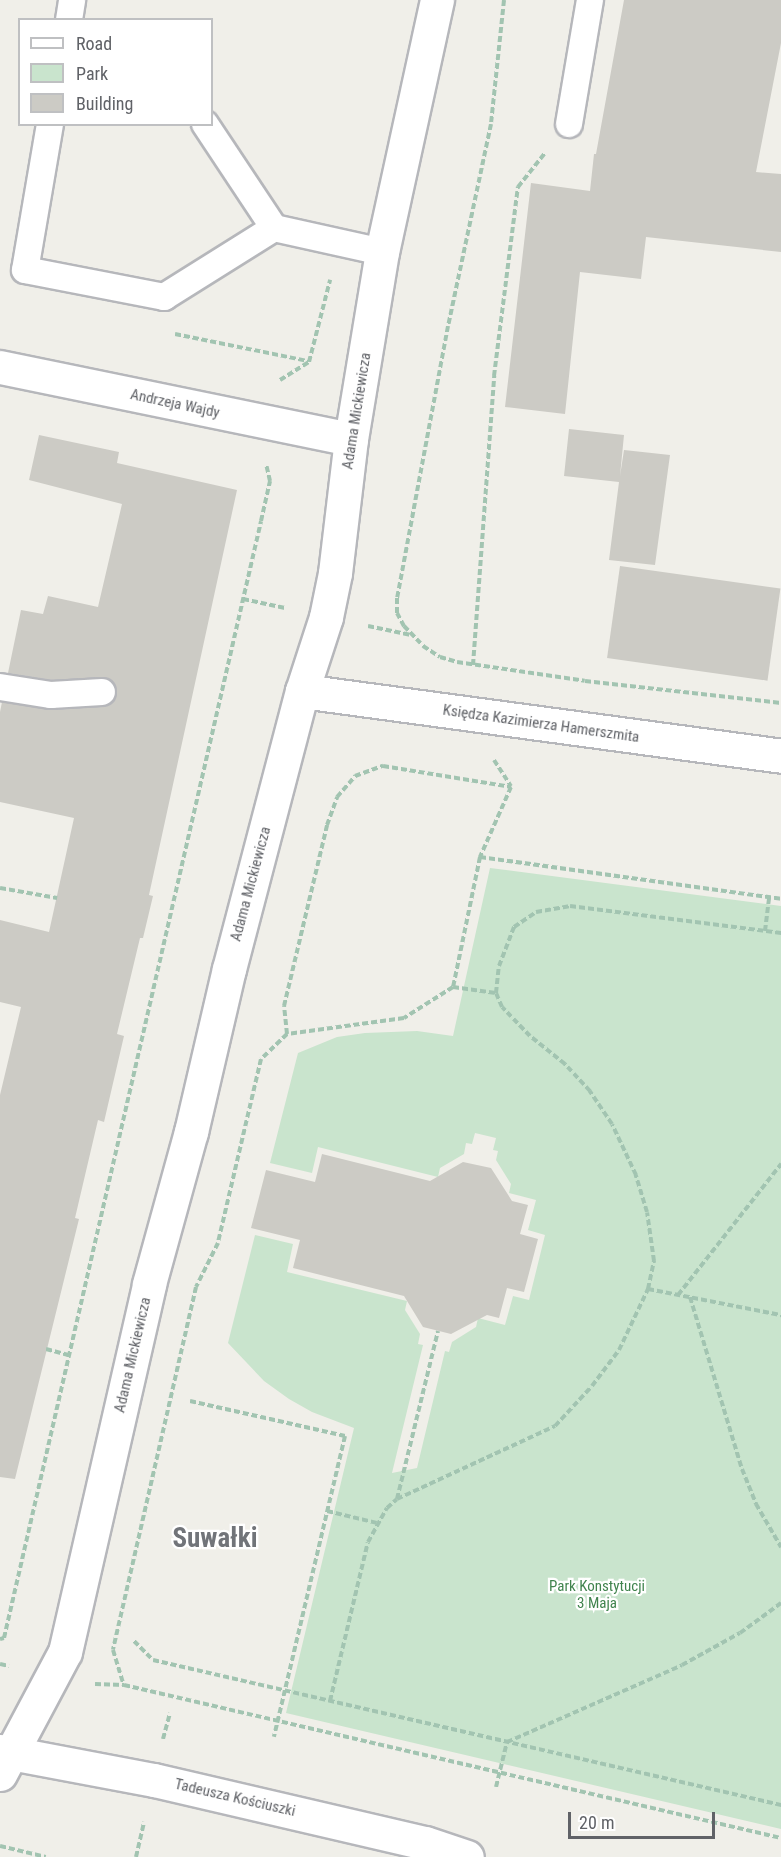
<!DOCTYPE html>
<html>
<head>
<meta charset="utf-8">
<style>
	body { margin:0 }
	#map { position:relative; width:781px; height:1857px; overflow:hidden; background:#f0efe9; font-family:"Roboto Condensed",sans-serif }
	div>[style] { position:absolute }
	.green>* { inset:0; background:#c9e4cd }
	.building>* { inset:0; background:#cccbc5; transform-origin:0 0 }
	.path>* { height:4px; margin-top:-2px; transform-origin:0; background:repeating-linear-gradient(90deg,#a2c4b1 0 6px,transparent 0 9px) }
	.roads { filter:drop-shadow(2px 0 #b6b7bb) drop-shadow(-2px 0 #b6b7bb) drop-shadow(0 2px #b6b7bb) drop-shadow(0 -2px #b6b7bb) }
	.service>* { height:26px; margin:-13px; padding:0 13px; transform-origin:13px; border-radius:13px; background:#fff }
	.minor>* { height:33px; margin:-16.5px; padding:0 16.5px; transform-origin:16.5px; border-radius:16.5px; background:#fff }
	.tertiary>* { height:33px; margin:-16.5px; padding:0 16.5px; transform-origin:16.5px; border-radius:16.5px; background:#fff }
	span { translate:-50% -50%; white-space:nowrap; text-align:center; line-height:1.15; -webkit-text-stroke:4.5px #fff; paint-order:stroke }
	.street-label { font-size:15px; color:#606267 }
	.park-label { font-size:15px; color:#41844e }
	.town-label { font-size:27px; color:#717479; font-weight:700 }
	.legend { position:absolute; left:18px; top:18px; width:195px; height:108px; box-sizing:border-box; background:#fff; border:2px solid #bfc0c2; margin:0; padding:8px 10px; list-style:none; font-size:18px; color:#606267 }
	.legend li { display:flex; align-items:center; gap:12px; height:30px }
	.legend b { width:30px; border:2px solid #bfc0c2 }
	.scale { position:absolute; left:568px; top:1812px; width:147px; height:27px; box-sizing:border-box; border:3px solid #606267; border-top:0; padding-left:8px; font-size:18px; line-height:21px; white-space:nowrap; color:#606267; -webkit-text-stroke:4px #fff; paint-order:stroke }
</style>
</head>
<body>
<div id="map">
	<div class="green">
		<div style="clip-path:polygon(490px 868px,781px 906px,781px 1829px,286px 1713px,354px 1428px,312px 1412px,289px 1399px,264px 1381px,228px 1343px,255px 1235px,293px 1244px,287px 1272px,407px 1301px,405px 1310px,420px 1334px,418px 1344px,423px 1345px,392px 1473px,417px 1468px,445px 1351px,449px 1352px,452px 1342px,476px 1327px,478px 1318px,505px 1325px,513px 1296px,529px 1300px,545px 1235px,528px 1230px,536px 1200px,509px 1193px,511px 1184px,496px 1160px,498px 1151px,493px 1150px,496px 1138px,475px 1133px,472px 1144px,466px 1143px,464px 1154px,440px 1168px,438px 1177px,318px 1147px,312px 1173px,270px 1163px,298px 1053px,337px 1037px,365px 1033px,417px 1031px,453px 1036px)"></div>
	</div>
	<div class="building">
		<div style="clip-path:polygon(624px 0,781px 0,781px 43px,756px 172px,781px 174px,781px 252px,646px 237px,641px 279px,580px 272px,565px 414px,505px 407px,531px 183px,590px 191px,594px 154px,596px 154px)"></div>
		<div style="clip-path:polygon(569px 429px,624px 435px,620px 476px,624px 450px,670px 455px,655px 565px,609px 560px,619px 482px,564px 476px)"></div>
		<div style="clip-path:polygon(39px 435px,119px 452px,117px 463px,237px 490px,149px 895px,153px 896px,143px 938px,140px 938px,117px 1034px,124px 1036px,104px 1122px,98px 1120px,75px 1218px,79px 1219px,15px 1479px,0 1477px,0 1095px,21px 1007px,0 1002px,0 920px,49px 932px,74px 818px,0 802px,0 712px,2px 702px,52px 710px,103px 707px,115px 699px,117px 691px,108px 678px,52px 680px,8px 673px,21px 610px,43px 614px,48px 596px,98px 607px,122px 504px,29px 480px)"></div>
		<div style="left:620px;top:566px;width:162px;height:93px;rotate:8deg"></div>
		<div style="clip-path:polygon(322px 1154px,430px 1181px,463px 1162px,491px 1168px,512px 1201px,528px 1205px,520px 1234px,538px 1239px,524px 1292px,507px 1288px,499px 1318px,487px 1315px,451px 1334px,423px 1327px,404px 1296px,293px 1268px,300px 1240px,251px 1228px,266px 1170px,315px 1182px)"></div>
	</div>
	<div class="path">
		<div style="left:504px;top:0;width:125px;rotate:96deg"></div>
		<div style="left:491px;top:124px;width:207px;rotate:102deg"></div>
		<div style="left:448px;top:326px;width:277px;rotate:100.6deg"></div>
		<div style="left:397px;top:598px;width:15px;rotate:90deg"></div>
		<div style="left:397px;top:613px;width:15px;rotate:62deg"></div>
		<div style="left:404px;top:626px;width:28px;rotate:46deg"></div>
		<div style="left:423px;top:646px;width:20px;rotate:33deg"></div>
		<div style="left:440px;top:657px;width:18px;rotate:16deg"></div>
		<div style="left:457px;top:662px;width:129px;rotate:8.4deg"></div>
		<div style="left:585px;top:681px;width:197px;rotate:6.4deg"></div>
		<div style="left:175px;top:334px;width:136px;rotate:11.5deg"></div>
		<div style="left:280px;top:380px;width:34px;rotate:-32deg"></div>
		<div style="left:309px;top:362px;width:85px;rotate:-75.6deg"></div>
		<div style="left:243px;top:599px;width:43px;rotate:12.1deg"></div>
		<div style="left:368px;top:626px;width:44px;rotate:11.8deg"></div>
		<div style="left:473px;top:665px;width:290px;rotate:-85.8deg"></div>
		<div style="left:494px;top:376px;width:191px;rotate:-82.8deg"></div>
		<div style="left:518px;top:187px;width:43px;rotate:-51.5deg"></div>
		<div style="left:494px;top:760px;width:31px;rotate:57deg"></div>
		<div style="left:511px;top:787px;width:77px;rotate:113.9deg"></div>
		<div style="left:480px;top:857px;width:133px;rotate:101.7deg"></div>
		<div style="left:453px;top:987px;width:58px;rotate:147.7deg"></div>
		<div style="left:404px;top:1018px;width:118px;rotate:172.2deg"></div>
		<div style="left:287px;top:1034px;width:36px;rotate:136deg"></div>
		<div style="left:261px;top:1059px;width:189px;rotate:103.2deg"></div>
		<div style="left:218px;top:1243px;width:49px;rotate:116.6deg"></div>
		<div style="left:196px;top:1287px;width:372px;rotate:102.9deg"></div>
		<div style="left:113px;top:1650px;width:37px;rotate:73deg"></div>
		<div style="left:124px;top:1685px;width:675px;rotate:13.11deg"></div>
		<div style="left:480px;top:857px;width:304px;rotate:7.9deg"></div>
		<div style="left:0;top:888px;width:58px;rotate:10deg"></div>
		<div style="left:765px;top:931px;width:33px;rotate:-83deg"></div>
		<div style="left:453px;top:987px;width:43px;rotate:7.9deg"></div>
		<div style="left:287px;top:1034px;width:28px;rotate:-96deg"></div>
		<div style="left:284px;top:1006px;width:186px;rotate:-76.6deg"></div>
		<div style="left:327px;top:825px;width:30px;rotate:-70deg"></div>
		<div style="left:337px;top:797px;width:28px;rotate:-49deg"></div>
		<div style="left:355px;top:776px;width:30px;rotate:-20deg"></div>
		<div style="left:383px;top:766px;width:130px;rotate:9.3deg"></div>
		<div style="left:648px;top:1289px;width:136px;rotate:11.1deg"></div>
		<div style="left:678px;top:1295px;width:167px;rotate:-51.8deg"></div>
		<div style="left:690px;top:1297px;width:180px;rotate:73.2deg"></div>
		<div style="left:742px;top:1469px;width:38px;rotate:68deg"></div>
		<div style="left:756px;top:1504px;width:50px;rotate:59.8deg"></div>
		<div style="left:46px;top:1349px;width:24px;rotate:15deg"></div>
		<div style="left:190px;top:1401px;width:159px;rotate:12.7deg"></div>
		<div style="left:345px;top:1436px;width:309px;rotate:103.3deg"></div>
		<div style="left:397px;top:1499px;width:173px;rotate:-76.3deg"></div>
		<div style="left:327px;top:1511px;width:51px;rotate:13.5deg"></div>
		<div style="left:0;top:1639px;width:4px;rotate:-14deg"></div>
		<div style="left:4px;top:1638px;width:1146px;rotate:-77.04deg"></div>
		<div style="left:261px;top:521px;width:41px;rotate:-77.3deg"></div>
		<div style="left:270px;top:481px;width:17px;rotate:-103deg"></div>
		<div style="left:134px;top:1641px;width:27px;rotate:45deg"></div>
		<div style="left:153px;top:1660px;width:645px;rotate:13deg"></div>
		<div style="left:0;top:1664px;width:9px;rotate:13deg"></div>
		<div style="left:95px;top:1684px;width:29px;rotate:2deg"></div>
		<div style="left:330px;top:1701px;width:163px;rotate:-76.6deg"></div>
		<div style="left:368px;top:1542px;width:39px;rotate:-61deg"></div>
		<div style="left:387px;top:1508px;width:13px;rotate:-42deg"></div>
		<div style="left:397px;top:1499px;width:174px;rotate:-24.8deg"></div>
		<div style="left:555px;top:1426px;width:54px;rotate:-47.2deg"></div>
		<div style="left:592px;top:1386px;width:45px;rotate:-53.1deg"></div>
		<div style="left:619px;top:1350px;width:68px;rotate:-64.6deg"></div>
		<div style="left:648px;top:1289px;width:29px;rotate:-78deg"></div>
		<div style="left:654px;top:1261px;width:49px;rotate:-98.1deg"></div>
		<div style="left:647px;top:1212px;width:39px;rotate:-107deg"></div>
		<div style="left:636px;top:1175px;width:56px;rotate:-115.2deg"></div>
		<div style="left:612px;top:1124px;width:40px;rotate:-124deg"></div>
		<div style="left:590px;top:1091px;width:37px;rotate:-133deg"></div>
		<div style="left:565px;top:1064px;width:45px;rotate:-141.3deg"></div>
		<div style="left:530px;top:1036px;width:40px;rotate:-134deg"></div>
		<div style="left:502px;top:1007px;width:15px;rotate:-113deg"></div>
		<div style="left:496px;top:993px;width:27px;rotate:-84deg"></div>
		<div style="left:499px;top:966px;width:42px;rotate:-69deg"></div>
		<div style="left:514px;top:927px;width:27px;rotate:-34deg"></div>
		<div style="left:536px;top:912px;width:35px;rotate:-10deg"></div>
		<div style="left:570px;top:906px;width:213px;rotate:7.3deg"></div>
		<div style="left:163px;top:1739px;width:27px;rotate:-75deg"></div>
		<div style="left:496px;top:1787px;width:46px;rotate:-76.3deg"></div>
		<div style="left:507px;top:1742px;width:191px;rotate:-23.7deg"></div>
		<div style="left:682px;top:1665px;width:66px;rotate:-28.9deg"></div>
		<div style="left:740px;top:1633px;width:51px;rotate:-36.2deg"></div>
		<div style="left:0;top:1846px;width:47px;rotate:13.4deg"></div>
		<div style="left:136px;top:1857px;width:36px;rotate:-77deg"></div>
	</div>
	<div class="roads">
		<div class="service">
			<div style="left:69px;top:20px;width:20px;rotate:-81deg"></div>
			<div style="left:50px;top:124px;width:148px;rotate:99.7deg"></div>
			<div style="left:25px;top:270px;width:142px;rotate:11deg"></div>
			<div style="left:164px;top:297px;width:130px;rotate:-32.1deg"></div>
			<div style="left:274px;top:228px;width:111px;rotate:12.5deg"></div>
			<div style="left:205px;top:124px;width:125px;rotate:56.4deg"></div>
			<div style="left:569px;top:124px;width:126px;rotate:-80.4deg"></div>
			<div style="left:0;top:687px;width:52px;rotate:8.9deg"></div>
			<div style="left:51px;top:695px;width:51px;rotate:-3.4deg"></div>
		</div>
		<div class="minor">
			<div style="left:0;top:367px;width:358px;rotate:11.6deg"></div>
		</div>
		<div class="tertiary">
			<div style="left:302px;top:691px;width:483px;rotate:7.7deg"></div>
			<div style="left:0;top:1751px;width:157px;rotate:10.7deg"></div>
			<div style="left:154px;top:1780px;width:278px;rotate:13.1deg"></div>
			<div style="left:425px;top:1843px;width:44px;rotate:18.4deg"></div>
			<div style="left:0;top:1774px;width:138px;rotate:-62deg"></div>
			<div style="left:65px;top:1652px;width:377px;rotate:-77.1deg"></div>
			<div style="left:149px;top:1284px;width:158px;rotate:-74.6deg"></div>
			<div style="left:191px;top:1132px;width:167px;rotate:-76.9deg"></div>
			<div style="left:229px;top:969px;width:287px;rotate:-75.3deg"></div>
			<div style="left:302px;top:691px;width:78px;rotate:-72deg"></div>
			<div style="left:326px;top:617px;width:45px;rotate:-78.4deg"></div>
			<div style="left:335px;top:573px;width:135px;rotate:-83.2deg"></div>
			<div style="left:351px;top:439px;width:190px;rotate:-80.6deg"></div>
			<div style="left:382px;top:252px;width:258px;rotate:-77.7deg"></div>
		</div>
	</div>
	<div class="street-label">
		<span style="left:175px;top:404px;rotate:12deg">Andrzeja Wajdy</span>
		<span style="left:357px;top:411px;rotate:-81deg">Adama Mickiewicza</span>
		<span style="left:541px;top:724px;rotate:8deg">Księdza Kazimierza Hamerszmita</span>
		<span style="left:251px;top:884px;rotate:-75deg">Adama Mickiewicza</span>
		<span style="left:133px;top:1355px;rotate:-77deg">Adama Mickiewicza</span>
		<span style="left:235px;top:1798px;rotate:13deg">Tadeusza Kościuszki</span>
	</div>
	<div class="park-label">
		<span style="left:597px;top:1595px">Park Konstytucji<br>3 Maja</span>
	</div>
	<div class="town-label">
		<span style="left:215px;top:1539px">Suwałki</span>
	</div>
	<ul class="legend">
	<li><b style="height:8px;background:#fff"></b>Road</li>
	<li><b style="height:16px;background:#c9e4cd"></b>Park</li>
	<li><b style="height:16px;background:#cccbc5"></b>Building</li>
	</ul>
	<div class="scale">20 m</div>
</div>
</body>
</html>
